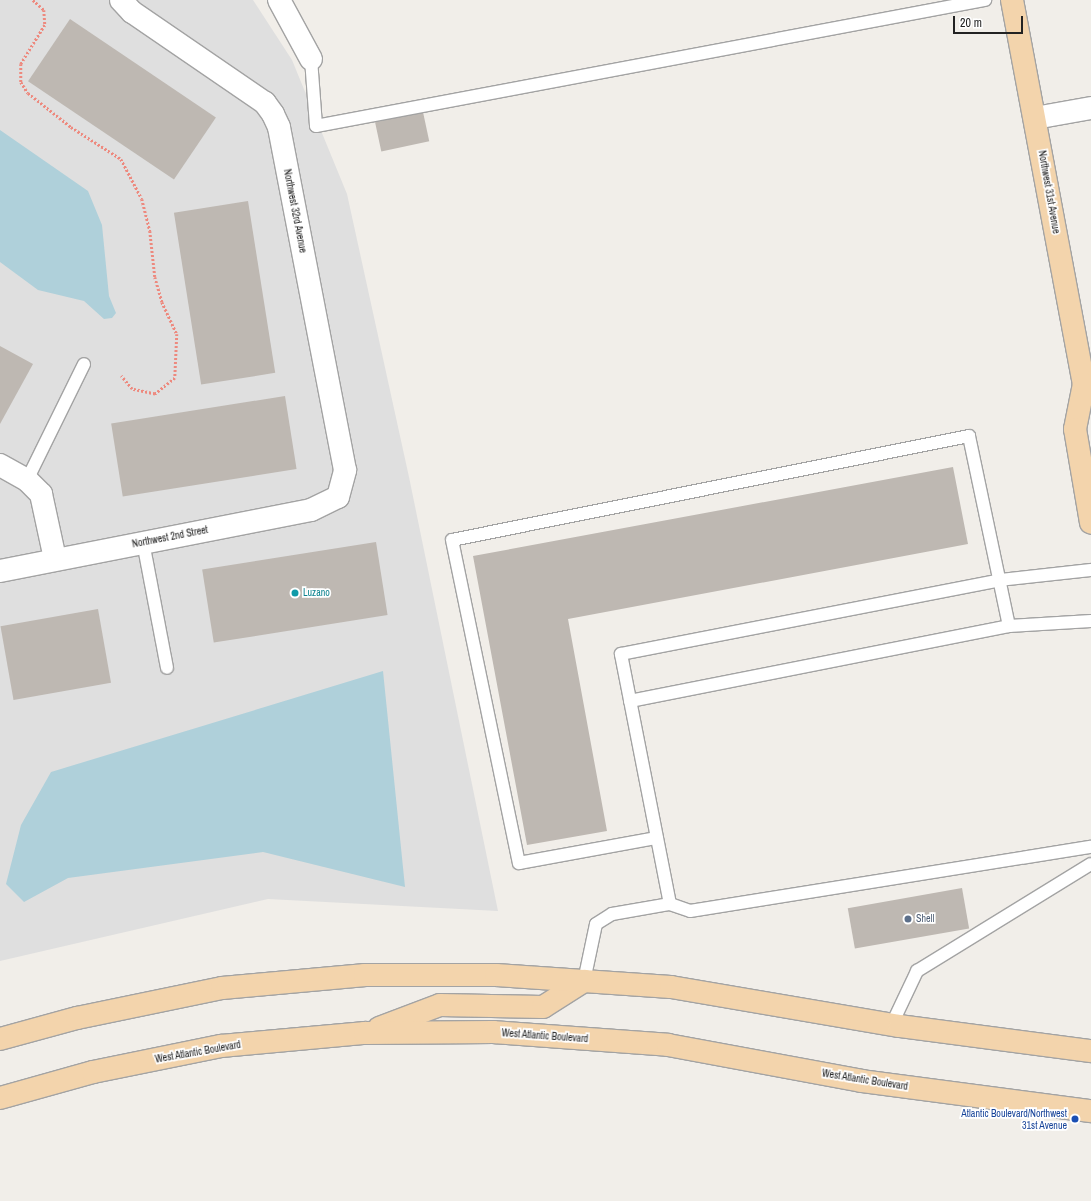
<!DOCTYPE html>
<html>
<head>
<meta charset="utf-8">
<style>
	body { margin:0 }
	#map { position:relative; width:1091px; height:1201px; overflow:hidden; background:#f1eee9; font-family:"Archivo Narrow",sans-serif }
	div>[style] { position:absolute }
	.residential>* { inset:0; background:#dfdfdf }
	.water>* { inset:0; background:#afd0da }
	.building>* { inset:0; background:#beb8b2; transform-origin:0 0 }
	.path>* { height:2.5px; margin-top:-1.25px; transform-origin:0; background:repeating-linear-gradient(90deg,#ed897e 0 2px,transparent 0 4px) }
	.roads { filter:drop-shadow(1px 0 #a3a3a3) drop-shadow(-1px 0 #a3a3a3) drop-shadow(0 1px #a3a3a3) drop-shadow(0 -1px #a3a3a3) }
	.lane>* { height:12px; margin:-6px; padding:0 6px; transform-origin:6px; border-radius:6px; background:#fff }
	.street>* { height:22px; margin:-11px; padding:0 11px; transform-origin:11px; border-radius:11px; background:#fff }
	.primary>* { height:22px; margin:-11px; padding:0 11px; transform-origin:11px; border-radius:11px; background:#f3d4ac }
	.dots>* { width:11px; height:11px; translate:-50% -50%; box-sizing:border-box; border:2px solid #fff; border-radius:50% }
	span { translate:-50% -50%; white-space:nowrap; text-align:center; line-height:1.15; -webkit-text-stroke:3.5px #fff; paint-order:stroke }
	.street-label { font-size:10px; color:#222 }
	.culture-label { font-size:10px; color:#0d838f }
	.left { translate:0 -50%; text-align:left }
	.service-label { font-size:10px; color:#4e5e75 }
	.transit-label { font-size:10px; color:#164399 }
	.right { translate:-100% -50%; text-align:right }
	.scale { position:absolute; left:953px; top:16px; width:70px; height:18px; box-sizing:border-box; border:2px solid #222; border-top:0; padding-left:5px; font-size:12px; line-height:14px; white-space:nowrap; color:#222; -webkit-text-stroke:3px #fff; paint-order:stroke }
</style>
</head>
<body>
<div id="map">
	<div class="residential">
		<div style="clip-path:polygon(0 0,253px 0,292px 60px,347px 194px,409px 477px,498px 911px,268px 899px,0 961px)"></div>
	</div>
	<div class="water">
		<div style="clip-path:polygon(0 130px,88px 191px,102px 225px,109px 296px,116px 313px,112px 318px,104px 319px,84px 301px,38px 290px,0 262px)"></div>
		<div style="clip-path:polygon(383px 671px,405px 887px,263px 852px,68px 878px,24px 902px,6px 884px,21px 825px,51px 772px)"></div>
	</div>
	<div class="building">
		<div style="left:70px;top:19px;width:176px;height:75px;rotate:34deg"></div>
		<div style="left:423px;top:112px;width:30px;height:49px;rotate:78deg"></div>
		<div style="left:248px;top:201px;width:174px;height:75px;rotate:81deg"></div>
		<div style="clip-path:polygon(0 346px,33px 364px,0 424px)"></div>
		<div style="left:285px;top:396px;width:74px;height:176px;rotate:81deg"></div>
		<div style="clip-path:polygon(953px 467px,968px 544px,568px 619px,607px 831px,527px 845px,473px 556px)"></div>
		<div style="left:376px;top:542px;width:74px;height:176px;rotate:81deg"></div>
		<div style="left:98px;top:609px;width:75px;height:99px;rotate:80deg"></div>
		<div style="left:962px;top:888px;width:41px;height:116px;rotate:80deg"></div>
	</div>
	<div class="path">
		<div style="left:33px;top:0;width:15px;rotate:42deg"></div>
		<div style="left:44px;top:10px;width:15px;rotate:86deg"></div>
		<div style="left:45px;top:25px;width:46px;rotate:121.6deg"></div>
		<div style="left:21px;top:64px;width:18px;rotate:90deg"></div>
		<div style="left:21px;top:82px;width:13px;rotate:58deg"></div>
		<div style="left:28px;top:93px;width:55px;rotate:38.3deg"></div>
		<div style="left:71px;top:127px;width:59px;rotate:32.6deg"></div>
		<div style="left:121px;top:159px;width:45px;rotate:62.3deg"></div>
		<div style="left:142px;top:199px;width:33px;rotate:76deg"></div>
		<div style="left:150px;top:231px;width:46px;rotate:83.8deg"></div>
		<div style="left:155px;top:277px;width:26px;rotate:74deg"></div>
		<div style="left:162px;top:302px;width:35px;rotate:65deg"></div>
		<div style="left:177px;top:334px;width:44px;rotate:92.6deg"></div>
		<div style="left:175px;top:378px;width:26px;rotate:141deg"></div>
		<div style="left:155px;top:394px;width:24px;rotate:-168deg"></div>
		<div style="left:132px;top:389px;width:17px;rotate:-130deg"></div>
	</div>
	<div class="roads">
		<div class="lane">
			<div style="left:311px;top:59px;width:67px;rotate:85.7deg"></div>
			<div style="left:316px;top:126px;width:681px;rotate:-10.67deg"></div>
			<div style="left:27px;top:480px;width:129px;rotate:-63.8deg"></div>
			<div style="left:143px;top:542px;width:128px;rotate:79.2deg"></div>
			<div style="left:1009px;top:626px;width:82px;rotate:-3.5deg"></div>
			<div style="left:630px;top:701px;width:386px;rotate:-11.2deg"></div>
			<div style="left:1009px;top:626px;width:194px;rotate:-101.9deg"></div>
			<div style="left:969px;top:436px;width:527px;rotate:168.63deg"></div>
			<div style="left:452px;top:540px;width:330px;rotate:78.3deg"></div>
			<div style="left:519px;top:863px;width:140px;rotate:-10.3deg"></div>
			<div style="left:670px;top:904px;width:21px;rotate:19deg"></div>
			<div style="left:690px;top:911px;width:406px;rotate:-9.1deg"></div>
			<div style="left:584px;top:981px;width:58px;rotate:-78.1deg"></div>
			<div style="left:596px;top:924px;width:19px;rotate:-32deg"></div>
			<div style="left:612px;top:914px;width:59px;rotate:-9.8deg"></div>
			<div style="left:670px;top:904px;width:255px;rotate:-101.1deg"></div>
			<div style="left:621px;top:654px;width:386px;rotate:-11deg"></div>
			<div style="left:1000px;top:580px;width:92px;rotate:-6.3deg"></div>
			<div style="left:892px;top:1024px;width:59px;rotate:-64.7deg"></div>
			<div style="left:917px;top:971px;width:204px;rotate:-31.6deg"></div>
		</div>
		<div class="street">
			<div style="left:279px;top:0;width:67px;rotate:61.5deg"></div>
			<div style="left:1035px;top:118px;width:57px;rotate:-10.1deg"></div>
			<div style="left:0;top:465px;width:31px;rotate:29deg"></div>
			<div style="left:27px;top:480px;width:20px;rotate:45deg"></div>
			<div style="left:41px;top:494px;width:66px;rotate:77.8deg"></div>
			<div style="left:0;top:571px;width:317px;rotate:-11.1deg"></div>
			<div style="left:311px;top:510px;width:30px;rotate:-26deg"></div>
			<div style="left:338px;top:497px;width:28px;rotate:-75deg"></div>
			<div style="left:345px;top:470px;width:349px;rotate:-100.9deg"></div>
			<div style="left:279px;top:127px;width:14px;rotate:-115deg"></div>
			<div style="left:273px;top:114px;width:14px;rotate:-126deg"></div>
			<div style="left:265px;top:103px;width:161px;rotate:-145.6deg"></div>
			<div style="left:132px;top:12px;width:16px;rotate:-133deg"></div>
		</div>
		<div class="primary">
			<div style="left:1012px;top:0;width:391px;rotate:79.4deg"></div>
			<div style="left:1084px;top:384px;width:46px;rotate:101.3deg"></div>
			<div style="left:1075px;top:429px;width:95px;rotate:80.3deg"></div>
			<div style="left:379px;top:1028px;width:65px;rotate:-20.7deg"></div>
			<div style="left:440px;top:1005px;width:103px;rotate:1.1deg"></div>
			<div style="left:543px;top:1007px;width:49px;rotate:-32.4deg"></div>
			<div style="left:0;top:1039px;width:80px;rotate:-15.3deg"></div>
			<div style="left:77px;top:1018px;width:148px;rotate:-11.7deg"></div>
			<div style="left:222px;top:988px;width:144px;rotate:-5.2deg"></div>
			<div style="left:365px;top:975px;width:131px"></div>
			<div style="left:496px;top:975px;width:175px;rotate:3.9deg"></div>
			<div style="left:671px;top:987px;width:232px;rotate:9.7deg"></div>
			<div style="left:900px;top:1026px;width:193px;rotate:7.5deg"></div>
			<div style="left:0;top:1098px;width:97px;rotate:-15.6deg"></div>
			<div style="left:93px;top:1072px;width:131px;rotate:-11.5deg"></div>
			<div style="left:221px;top:1046px;width:145px;rotate:-5.2deg"></div>
			<div style="left:365px;top:1033px;width:128px;rotate:-0.4deg"></div>
			<div style="left:493px;top:1032px;width:175px;rotate:4.2deg"></div>
			<div style="left:668px;top:1045px;width:197px;rotate:10.5deg"></div>
			<div style="left:862px;top:1081px;width:231px;rotate:7.5deg"></div>
		</div>
	</div>
	<div class="dots">
		<div style="left:295px;top:593px;background:#0f9aa8"></div>
		<div style="left:908px;top:919px;background:#5c6f8a"></div>
		<div style="left:1075px;top:1119px;background:#1a4fb4"></div>
	</div>
	<div class="street-label">
		<span style="left:1049px;top:192px;rotate:80deg">Northwest 31st Avenue</span>
		<span style="left:295px;top:211px;rotate:79deg">Northwest 32rd Avenue</span>
		<span style="left:170px;top:537px;rotate:-11deg">Northwest 2nd Street</span>
		<span style="left:545px;top:1036px;rotate:4deg">West Atlantic Boulevard</span>
		<span style="left:198px;top:1052px;rotate:-10deg">West Atlantic Boulevard</span>
		<span style="left:865px;top:1080px;rotate:9deg">West Atlantic Boulevard</span>
	</div>
	<div class="culture-label">
		<span class="left" style="left:303px;top:593px">Luzano</span>
	</div>
	<div class="service-label">
		<span class="left" style="left:916px;top:919px">Shell</span>
	</div>
	<div class="transit-label">
		<span class="right" style="left:1067px;top:1119px">Atlantic Boulevard/Northwest<br>31st Avenue</span>
	</div>
	<div class="scale">20 m</div>
</div>
</body>
</html>
